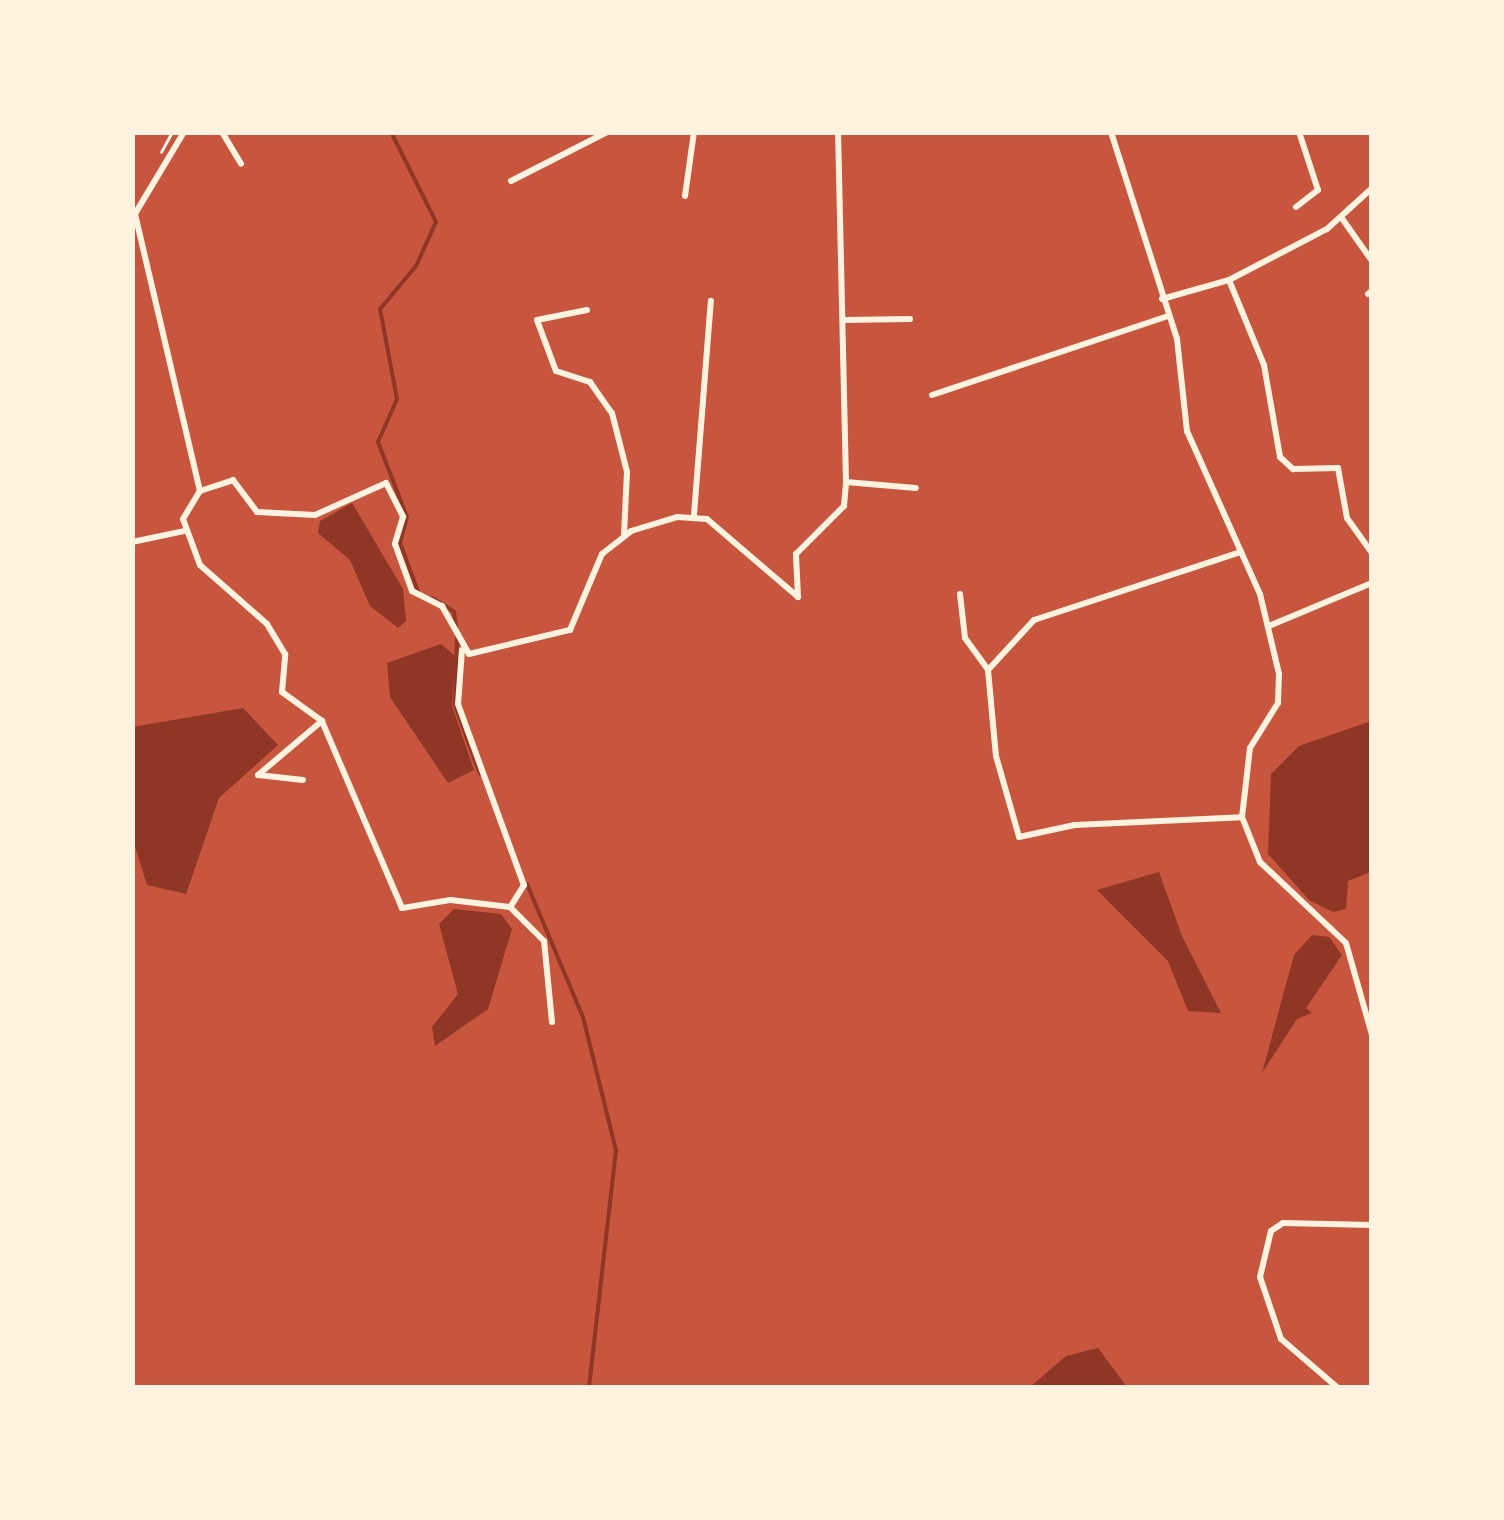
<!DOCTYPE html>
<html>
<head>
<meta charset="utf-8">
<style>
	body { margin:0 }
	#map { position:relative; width:1504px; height:1520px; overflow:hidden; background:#c8553d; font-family:"Varela Round",sans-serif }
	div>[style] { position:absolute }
	.water>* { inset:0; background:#8f3625 }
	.stream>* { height:4px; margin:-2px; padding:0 2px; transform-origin:2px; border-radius:2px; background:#8f3625 }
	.path>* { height:2.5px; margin:-1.25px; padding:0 1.25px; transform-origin:1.25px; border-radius:1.25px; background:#fff3e0 }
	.minor>* { height:6px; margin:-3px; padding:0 3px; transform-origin:3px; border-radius:3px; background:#fff3e0 }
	span { translate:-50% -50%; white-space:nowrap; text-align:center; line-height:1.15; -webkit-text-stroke:9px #fff3e0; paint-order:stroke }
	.frame { position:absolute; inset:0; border:135px solid #fff3e0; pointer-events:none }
</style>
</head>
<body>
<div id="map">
	<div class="water">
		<div style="clip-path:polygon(352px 503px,403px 589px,406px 621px,398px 628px,370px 606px,350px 560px,318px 533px,320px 521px)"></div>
		<div style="clip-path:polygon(441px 644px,455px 656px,452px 706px,474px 770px,448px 783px,390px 697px,387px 663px)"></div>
		<div style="clip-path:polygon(243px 708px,278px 745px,219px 798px,186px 894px,147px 885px,133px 840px,133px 727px)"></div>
		<div style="clip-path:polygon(1371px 721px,1371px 872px,1348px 881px,1346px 909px,1333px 912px,1309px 900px,1268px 854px,1271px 774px,1299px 746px)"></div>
		<div style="clip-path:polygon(1159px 872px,1182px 936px,1221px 1013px,1188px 1011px,1168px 961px,1097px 890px)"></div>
		<div style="clip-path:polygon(454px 909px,501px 914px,512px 929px,488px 1009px,435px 1046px,432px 1027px,458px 994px,439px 924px)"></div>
		<div style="clip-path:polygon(1312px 935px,1329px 937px,1342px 955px,1306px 1008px,1312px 1013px,1297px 1019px,1262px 1073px,1294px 955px)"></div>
		<div style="clip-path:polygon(1098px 1348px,1127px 1387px,1030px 1387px,1066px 1356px)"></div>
	</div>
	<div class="stream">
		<div style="left:391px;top:132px;width:101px;rotate:63.4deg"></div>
		<div style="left:436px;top:222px;width:48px;rotate:114.4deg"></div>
		<div style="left:416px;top:266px;width:56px;rotate:129.9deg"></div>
		<div style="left:380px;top:309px;width:92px;rotate:79.3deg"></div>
		<div style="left:397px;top:399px;width:47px;rotate:113.8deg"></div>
		<div style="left:378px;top:442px;width:80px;rotate:68.9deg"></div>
		<div style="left:407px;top:517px;width:27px;rotate:105deg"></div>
		<div style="left:400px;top:543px;width:54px;rotate:69.6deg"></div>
		<div style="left:432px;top:598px;width:26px;rotate:32deg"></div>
		<div style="left:454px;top:612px;width:17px;rotate:83deg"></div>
		<div style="left:457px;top:638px;width:67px;rotate:91.7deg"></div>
		<div style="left:455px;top:705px;width:73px;rotate:70.1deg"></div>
		<div style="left:527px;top:884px;width:144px;rotate:67.2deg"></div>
		<div style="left:583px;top:1017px;width:137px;rotate:76.1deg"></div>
		<div style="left:616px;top:1150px;width:240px;rotate:96.5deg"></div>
	</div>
	<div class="path">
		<div style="left:161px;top:152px;width:21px;rotate:-61deg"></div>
	</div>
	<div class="minor">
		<div style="left:184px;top:132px;width:96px;rotate:120.9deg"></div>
		<div style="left:135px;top:214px;width:285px;rotate:76.8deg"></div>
		<div style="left:222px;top:132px;width:37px;rotate:59deg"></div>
		<div style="left:1111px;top:132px;width:217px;rotate:72.3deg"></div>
		<div style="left:1177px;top:339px;width:93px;rotate:83.8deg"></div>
		<div style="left:1187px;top:431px;width:179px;rotate:65.9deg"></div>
		<div style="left:1260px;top:594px;width:82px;rotate:76.6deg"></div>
		<div style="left:1279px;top:674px;width:29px;rotate:92deg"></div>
		<div style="left:1278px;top:703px;width:53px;rotate:121.9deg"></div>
		<div style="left:1250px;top:748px;width:69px;rotate:96.6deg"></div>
		<div style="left:1242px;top:817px;width:48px;rotate:68.2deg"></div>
		<div style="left:1260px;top:862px;width:118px;rotate:43.3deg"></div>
		<div style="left:1346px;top:943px;width:96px;rotate:74.2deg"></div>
		<div style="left:511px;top:181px;width:108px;rotate:-27deg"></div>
		<div style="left:685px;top:196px;width:65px;rotate:-82deg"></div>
		<div style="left:1296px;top:207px;width:28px;rotate:-38deg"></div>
		<div style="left:1318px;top:190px;width:61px;rotate:-108.1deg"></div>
		<div style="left:1341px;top:217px;width:54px;rotate:54.8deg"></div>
		<div style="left:1229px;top:280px;width:92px;rotate:67.6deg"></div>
		<div style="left:1264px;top:365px;width:93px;rotate:80.1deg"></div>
		<div style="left:1280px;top:457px;width:18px;rotate:43deg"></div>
		<div style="left:1293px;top:469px;width:45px;rotate:-1.3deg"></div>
		<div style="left:1338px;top:468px;width:51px;rotate:79.8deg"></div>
		<div style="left:1347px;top:518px;width:43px;rotate:54.5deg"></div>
		<div style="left:1368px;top:294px;width:5px;rotate:-37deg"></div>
		<div style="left:1162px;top:299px;width:70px;rotate:-15.8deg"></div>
		<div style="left:1229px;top:280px;width:110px;rotate:-27.5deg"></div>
		<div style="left:1327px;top:229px;width:61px;rotate:-42.3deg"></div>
		<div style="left:587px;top:310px;width:51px;rotate:168.7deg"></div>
		<div style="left:537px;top:320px;width:54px;rotate:69.6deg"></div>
		<div style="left:556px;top:371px;width:36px;rotate:18deg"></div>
		<div style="left:590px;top:382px;width:38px;rotate:55deg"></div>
		<div style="left:612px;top:413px;width:61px;rotate:75.7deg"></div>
		<div style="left:627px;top:472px;width:63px;rotate:92.7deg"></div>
		<div style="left:845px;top:320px;width:65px;rotate:-0.9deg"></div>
		<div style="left:932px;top:395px;width:249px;rotate:-18.5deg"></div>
		<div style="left:846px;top:482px;width:70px;rotate:4.9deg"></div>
		<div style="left:694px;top:515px;width:215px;rotate:-85.5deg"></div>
		<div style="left:132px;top:542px;width:53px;rotate:-11.9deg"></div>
		<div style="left:960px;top:594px;width:44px;rotate:83.5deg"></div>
		<div style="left:965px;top:638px;width:39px;rotate:54deg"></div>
		<div style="left:988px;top:670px;width:86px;rotate:84.7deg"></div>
		<div style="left:996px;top:756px;width:84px;rotate:74.1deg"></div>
		<div style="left:1019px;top:837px;width:57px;rotate:-12.1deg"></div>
		<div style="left:1075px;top:825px;width:167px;rotate:-2.7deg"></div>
		<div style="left:1269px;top:626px;width:112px;rotate:-22.7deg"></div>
		<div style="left:462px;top:650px;width:54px;rotate:94.2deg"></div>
		<div style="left:458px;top:704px;width:193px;rotate:70deg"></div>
		<div style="left:524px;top:885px;width:26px;rotate:122deg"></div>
		<div style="left:988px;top:670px;width:68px;rotate:-47.4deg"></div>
		<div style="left:1034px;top:620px;width:218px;rotate:-18.2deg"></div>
		<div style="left:303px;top:780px;width:45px;rotate:-173.7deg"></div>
		<div style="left:258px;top:775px;width:84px;rotate:-40.2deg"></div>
		<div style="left:552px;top:1022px;width:81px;rotate:-95.6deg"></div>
		<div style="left:544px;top:941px;width:48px;rotate:-135deg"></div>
		<div style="left:510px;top:907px;width:60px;rotate:-173.3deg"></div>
		<div style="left:450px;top:900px;width:49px;rotate:170.5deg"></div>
		<div style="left:402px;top:908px;width:203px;rotate:-113.2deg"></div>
		<div style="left:322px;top:721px;width:49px;rotate:-144.1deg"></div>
		<div style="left:282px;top:692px;width:38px;rotate:-85deg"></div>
		<div style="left:285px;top:654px;width:35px;rotate:-121deg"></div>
		<div style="left:267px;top:624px;width:89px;rotate:-138.6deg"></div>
		<div style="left:200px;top:565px;width:49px;rotate:-110.3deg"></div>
		<div style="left:183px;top:519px;width:33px;rotate:-59deg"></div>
		<div style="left:200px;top:491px;width:35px;rotate:-18deg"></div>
		<div style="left:233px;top:480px;width:40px;rotate:53deg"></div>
		<div style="left:257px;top:512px;width:58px;rotate:3deg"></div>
		<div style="left:315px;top:515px;width:78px;rotate:-24.3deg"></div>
		<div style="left:386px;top:483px;width:38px;rotate:63deg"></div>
		<div style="left:403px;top:517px;width:28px;rotate:107deg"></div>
		<div style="left:395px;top:544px;width:50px;rotate:70.1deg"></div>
		<div style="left:412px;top:591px;width:34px;rotate:27deg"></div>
		<div style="left:442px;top:606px;width:55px;rotate:60.6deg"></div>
		<div style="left:469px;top:654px;width:104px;rotate:-13.4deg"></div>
		<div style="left:570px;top:630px;width:82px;rotate:-67.2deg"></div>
		<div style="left:602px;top:554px;width:37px;rotate:-38deg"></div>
		<div style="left:631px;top:531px;width:48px;rotate:-16.9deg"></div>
		<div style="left:677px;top:517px;width:30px;rotate:4deg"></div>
		<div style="left:707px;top:519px;width:120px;rotate:40.6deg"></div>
		<div style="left:798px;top:597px;width:43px;rotate:-92.7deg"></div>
		<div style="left:796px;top:554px;width:68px;rotate:-45deg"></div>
		<div style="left:844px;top:506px;width:24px;rotate:-85deg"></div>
		<div style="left:846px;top:482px;width:350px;rotate:-91.3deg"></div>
		<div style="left:1338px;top:1388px;width:75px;rotate:-139.3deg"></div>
		<div style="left:1281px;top:1339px;width:65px;rotate:-108.7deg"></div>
		<div style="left:1260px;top:1277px;width:47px;rotate:-76.6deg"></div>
		<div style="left:1271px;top:1231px;width:14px;rotate:-34deg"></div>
		<div style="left:1283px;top:1223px;width:89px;rotate:1.3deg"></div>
	</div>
	<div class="frame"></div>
</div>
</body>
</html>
